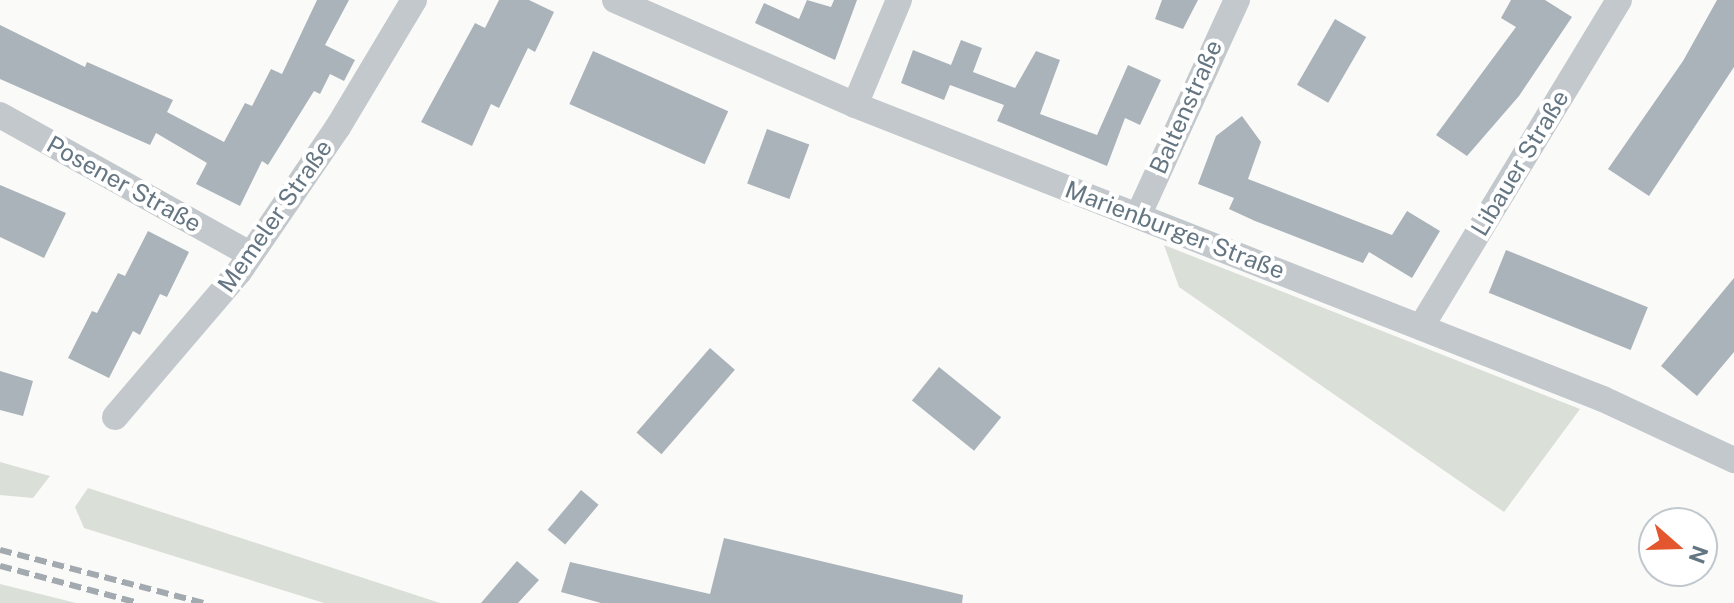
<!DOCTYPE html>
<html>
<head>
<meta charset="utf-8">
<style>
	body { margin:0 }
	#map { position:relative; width:1734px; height:603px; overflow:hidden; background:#fafaf8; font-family:"Public Sans",sans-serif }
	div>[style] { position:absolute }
	.green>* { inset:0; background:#dadfd7 }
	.building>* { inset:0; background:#aab3b9; transform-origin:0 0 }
	.street>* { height:26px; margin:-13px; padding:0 13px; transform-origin:13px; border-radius:13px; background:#c3c8cc }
	.rail>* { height:6px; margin-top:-3px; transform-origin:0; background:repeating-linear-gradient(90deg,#a2aab0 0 12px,transparent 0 18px) }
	span { translate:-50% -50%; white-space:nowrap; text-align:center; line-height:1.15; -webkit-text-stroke:8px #fff; paint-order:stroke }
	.street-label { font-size:24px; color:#657683 }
	.north { position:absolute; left:1638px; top:507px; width:80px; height:80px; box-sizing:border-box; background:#fff; border:2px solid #c1c8cd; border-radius:50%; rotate:110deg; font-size:22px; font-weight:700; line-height:32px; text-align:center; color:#657683 }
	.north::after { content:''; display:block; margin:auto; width:28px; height:36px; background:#e4572e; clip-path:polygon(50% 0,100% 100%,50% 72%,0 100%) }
</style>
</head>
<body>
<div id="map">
	<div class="green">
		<div style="clip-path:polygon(1164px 245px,1580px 409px,1504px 512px,1179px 287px)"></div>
		<div style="clip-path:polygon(0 462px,50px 476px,33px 498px,0 495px)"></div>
		<div style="clip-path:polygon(88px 488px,440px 603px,324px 603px,84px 528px,75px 507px)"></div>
		<div style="clip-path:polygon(0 584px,76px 603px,0 603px)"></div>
	</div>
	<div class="building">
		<div style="clip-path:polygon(317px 0,349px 0,325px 45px,355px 60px,344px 81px,330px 74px,320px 94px,314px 91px,268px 165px,262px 161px,240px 206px,196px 184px,207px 163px,156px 133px,150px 145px,0 79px,0 25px,85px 67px,87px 62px,173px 100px,167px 112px,224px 142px,245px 103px,252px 106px,271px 69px,282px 74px)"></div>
		<div style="clip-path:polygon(499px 0,529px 0,554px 12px,535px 52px,528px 48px,499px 108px,491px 104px,472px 146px,421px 122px,475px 23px,485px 28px)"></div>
		<div style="clip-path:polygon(807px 0,831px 7px,834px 0,857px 0,835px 60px,755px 23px,764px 3px,799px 19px)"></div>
		<div style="clip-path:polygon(1162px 0,1198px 0,1183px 29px,1155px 19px)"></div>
		<div style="clip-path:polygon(1511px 0,1545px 0,1572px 17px,1519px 96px,1467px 156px,1436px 135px,1516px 27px,1501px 18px)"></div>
		<div style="clip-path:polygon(1717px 0,1734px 0,1734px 67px,1649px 196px,1608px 169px,1683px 61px)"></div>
		<div style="left:1335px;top:19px;width:36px;height:76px;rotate:30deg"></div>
		<div style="clip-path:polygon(961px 40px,982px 48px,973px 72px,1015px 88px,1036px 51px,1060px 60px,1040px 114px,1097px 135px,1128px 65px,1161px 80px,1140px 125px,1125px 118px,1107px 166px,997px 121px,1004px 105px,950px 85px,944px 100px,901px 83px,913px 50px,951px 65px)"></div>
		<div style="left:593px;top:51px;width:148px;height:58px;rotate:24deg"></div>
		<div style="clip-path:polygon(1242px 116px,1261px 142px,1248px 179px,1392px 235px,1407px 211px,1440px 231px,1412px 278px,1369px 252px,1363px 263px,1255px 221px,1229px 209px,1234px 198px,1198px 184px,1216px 136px)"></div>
		<div style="left:767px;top:129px;width:45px;height:58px;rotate:20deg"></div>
		<div style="clip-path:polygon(0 185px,66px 213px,44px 258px,0 237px)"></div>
		<div style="clip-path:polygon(148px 231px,189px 252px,167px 297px,160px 294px,140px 335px,133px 331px,109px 378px,68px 358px,92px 311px,97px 313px,118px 273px,125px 276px)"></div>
		<div style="left:1506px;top:250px;width:153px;height:46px;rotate:22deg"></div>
		<div style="clip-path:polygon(1734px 278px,1734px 352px,1697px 396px,1661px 366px)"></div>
		<div style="left:710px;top:348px;width:33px;height:112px;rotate:41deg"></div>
		<div style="left:939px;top:367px;width:80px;height:43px;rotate:39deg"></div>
		<div style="clip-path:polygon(0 371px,33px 381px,23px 416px,0 410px)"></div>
		<div style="left:581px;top:490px;width:23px;height:52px;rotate:40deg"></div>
		<div style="clip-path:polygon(724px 538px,963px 595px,962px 603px,601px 603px,561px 592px,570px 562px,710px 594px)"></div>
		<div style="clip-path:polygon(517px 561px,539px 580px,518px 603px,481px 603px)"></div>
	</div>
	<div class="street">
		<div style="left:615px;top:0;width:262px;rotate:23.6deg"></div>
		<div style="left:855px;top:105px;width:804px;rotate:21.46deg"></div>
		<div style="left:1603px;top:399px;width:145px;rotate:25deg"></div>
		<div style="left:855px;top:105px;width:114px;rotate:-67.3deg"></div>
		<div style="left:0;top:115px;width:284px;rotate:29.1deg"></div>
		<div style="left:1138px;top:216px;width:238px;rotate:-65.4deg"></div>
		<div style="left:1421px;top:327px;width:382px;rotate:-58.8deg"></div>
		<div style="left:115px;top:417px;width:191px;rotate:-49.5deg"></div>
		<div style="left:239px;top:272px;width:176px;rotate:-55.7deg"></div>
		<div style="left:338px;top:127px;width:148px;rotate:-59.1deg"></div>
	</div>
	<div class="rail">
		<div style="left:0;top:550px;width:210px;rotate:14.6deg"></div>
		<div style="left:0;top:566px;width:143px;rotate:15deg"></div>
	</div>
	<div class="street-label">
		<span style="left:1186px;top:107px;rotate:-66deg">Baltenstraße</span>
		<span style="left:1520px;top:163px;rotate:-59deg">Libauer Straße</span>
		<span style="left:124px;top:184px;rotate:29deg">Posener Straße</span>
		<span style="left:275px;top:216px;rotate:-55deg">Memeler Straße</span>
		<span style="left:1175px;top:230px;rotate:21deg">Marienburger Straße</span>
	</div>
	<div class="north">N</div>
</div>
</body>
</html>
